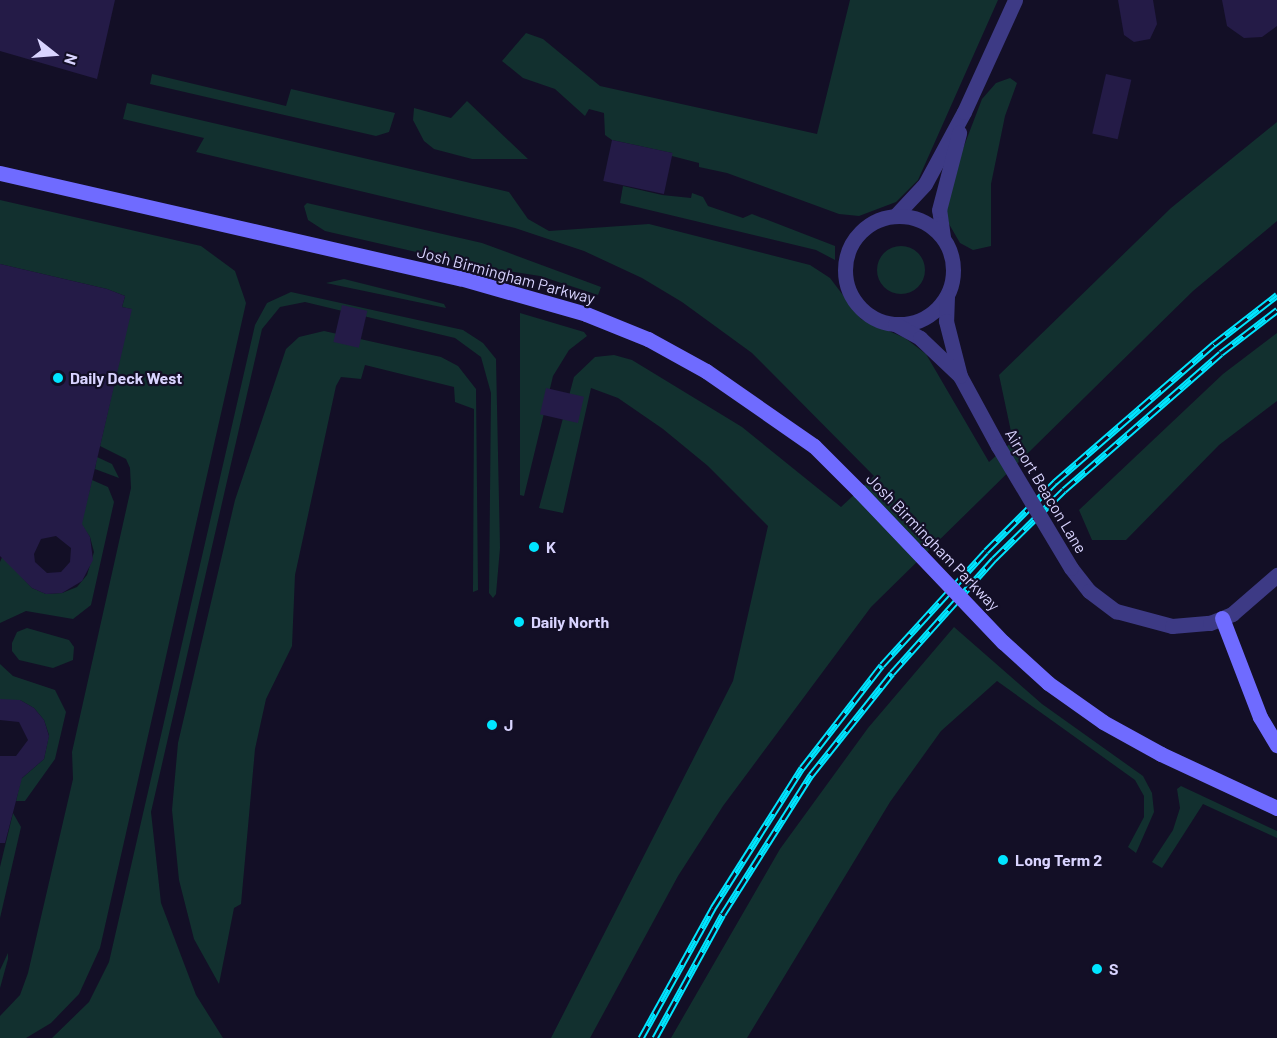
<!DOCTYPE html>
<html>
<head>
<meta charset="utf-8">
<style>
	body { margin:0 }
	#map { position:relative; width:1277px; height:1038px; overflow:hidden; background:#130f26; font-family:Barlow,sans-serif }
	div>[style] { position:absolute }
	.green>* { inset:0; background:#12302f }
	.round { border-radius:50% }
	.building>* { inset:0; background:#241b47; transform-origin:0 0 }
	.minor>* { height:15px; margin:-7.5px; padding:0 7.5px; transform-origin:7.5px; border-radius:7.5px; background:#3d3a85 }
	.tertiary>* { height:15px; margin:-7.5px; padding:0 7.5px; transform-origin:7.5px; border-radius:7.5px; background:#3d3a85 }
	.tertiary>.ring { margin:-7.5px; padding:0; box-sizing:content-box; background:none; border:15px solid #3d3a85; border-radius:50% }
	.secondary>* { height:15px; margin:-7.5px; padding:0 7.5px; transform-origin:7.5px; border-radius:7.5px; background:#6f6bff }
	.rail>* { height:7px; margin-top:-3.5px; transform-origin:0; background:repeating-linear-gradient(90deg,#130f26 0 14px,#00e5ff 0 28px); box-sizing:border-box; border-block:2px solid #00e5ff }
	.tertiary-bridge>* { height:15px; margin:-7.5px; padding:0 7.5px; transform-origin:7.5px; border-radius:7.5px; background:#3d3a85 }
	.secondary-bridge>* { height:15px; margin:-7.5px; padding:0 7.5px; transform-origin:7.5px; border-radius:7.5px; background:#6f6bff }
	.dots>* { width:16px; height:16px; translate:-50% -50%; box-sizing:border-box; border:3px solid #130f26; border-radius:50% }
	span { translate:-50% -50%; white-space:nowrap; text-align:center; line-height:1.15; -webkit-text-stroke:4.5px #130f26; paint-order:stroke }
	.street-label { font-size:16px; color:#d9d4ff }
	.poi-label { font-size:16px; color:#d9d4ff; font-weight:700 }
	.left { translate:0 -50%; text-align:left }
	.north { position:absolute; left:24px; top:24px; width:60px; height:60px; -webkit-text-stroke:4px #130f26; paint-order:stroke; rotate:107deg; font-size:16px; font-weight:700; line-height:24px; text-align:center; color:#d9d4ff }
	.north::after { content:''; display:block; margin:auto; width:21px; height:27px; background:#d9d4ff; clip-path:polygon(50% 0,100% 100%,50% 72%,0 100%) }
</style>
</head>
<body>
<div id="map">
	<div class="green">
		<div style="clip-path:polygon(850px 0,998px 0,918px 180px,896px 202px,859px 216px,839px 214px,727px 173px,699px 167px,699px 163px,672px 156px,672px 153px,612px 140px,605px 135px,604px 113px,589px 109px,585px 116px,555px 89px,523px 78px,502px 61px,526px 33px,543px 39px,600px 86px,817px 134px)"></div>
		<div style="clip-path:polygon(152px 74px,286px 106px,291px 89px,395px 113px,389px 132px,376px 136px,150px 84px)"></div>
		<div style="clip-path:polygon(1010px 78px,1017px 83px,1005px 116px,991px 184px,991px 246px,973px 250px,960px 243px,949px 224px,946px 210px,951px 180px,982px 99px,996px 83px)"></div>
		<div style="clip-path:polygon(467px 101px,528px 159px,472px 159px,434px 149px,424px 141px,413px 120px,414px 108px,451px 118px)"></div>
		<div style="clip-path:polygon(127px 103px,509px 192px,528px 219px,549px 231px,649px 224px,810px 265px,830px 278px,861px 319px,905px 338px,926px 354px,989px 462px,1013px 441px,999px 375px,1171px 208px,1277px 122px,1277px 221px,1193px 291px,871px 607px,723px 806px,678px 876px,590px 1038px,551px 1038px,733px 681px,768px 526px,708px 466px,663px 429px,618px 398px,591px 388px,563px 513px,539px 508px,574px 377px,595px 357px,614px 355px,632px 360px,742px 427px,841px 507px,874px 476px,752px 353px,682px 302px,642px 278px,584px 251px,515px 228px,196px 152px,204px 138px,123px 119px)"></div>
		<div style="clip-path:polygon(623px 186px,662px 195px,691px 198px,692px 193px,703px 197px,708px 206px,743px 218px,752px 214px,835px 246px,835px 260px,816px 250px,620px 203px)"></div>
		<div style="clip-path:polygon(0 200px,201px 246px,235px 271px,246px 303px,100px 948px,79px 994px,51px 1023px,26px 1038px,0 1038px,0 1016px,20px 995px,28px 973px,73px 779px,72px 752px,131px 488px,130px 468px,126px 459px,100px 446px,131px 309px,122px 307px,125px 296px,107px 289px,0 264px)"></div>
		<div style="clip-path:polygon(307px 203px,482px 243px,601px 287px,598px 295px,540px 276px,477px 266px,325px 231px,308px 220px,304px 206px)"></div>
		<div class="round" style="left:877px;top:246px;width:48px;height:48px"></div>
		<div style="clip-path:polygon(344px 279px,444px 304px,446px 308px,326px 283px)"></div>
		<div style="clip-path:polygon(291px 292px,463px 330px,483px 343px,496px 359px,500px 548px,496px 594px,493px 598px,489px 593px,491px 393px,481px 357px,455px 338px,305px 302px,280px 307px,262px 329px,151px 812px,161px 903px,196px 995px,223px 1038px,52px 1038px,89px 1002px,109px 962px,255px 325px,267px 303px)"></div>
		<div style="clip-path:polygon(520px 313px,584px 332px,587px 336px,569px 350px,553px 376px,524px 496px,520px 495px)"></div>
		<div style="clip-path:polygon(324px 331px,441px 357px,458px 366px,476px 389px,478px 590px,473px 592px,474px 409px,455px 402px,454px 387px,365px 365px,361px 379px,341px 377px,336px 386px,295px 575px,292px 646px,266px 699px,255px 749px,241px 904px,234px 908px,219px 984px,194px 939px,179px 880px,172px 810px,178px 743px,235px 500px,286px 349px,299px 337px)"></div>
		<div style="clip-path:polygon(1277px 333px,1277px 401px,1219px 445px,1126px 540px,1092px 540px,1079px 510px,1223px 374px)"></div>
		<div style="clip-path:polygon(97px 457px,112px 464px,119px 478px,95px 469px)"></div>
		<div style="clip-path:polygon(92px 480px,108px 487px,114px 502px,91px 605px,73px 619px,26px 611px,0 623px,0 562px,11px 535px,16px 571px,32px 588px,46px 594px,62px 593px,77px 587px,87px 575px,94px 552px,90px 537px,81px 524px)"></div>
		<div style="clip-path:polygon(954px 627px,1042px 704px,1143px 776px,1152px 793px,1154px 812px,1136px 853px,1128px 847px,1144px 817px,1144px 796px,1135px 780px,997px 681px,941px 731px,890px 802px,747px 1038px,671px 1038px,780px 849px,868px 728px)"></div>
		<div style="clip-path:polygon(27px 628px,69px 640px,74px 647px,73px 660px,53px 668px,19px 660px,12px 651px,12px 643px,17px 632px)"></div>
		<div style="clip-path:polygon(0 664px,13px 676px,55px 690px,66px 712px,55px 759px,25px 801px,16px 801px,21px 779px,44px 759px,49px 735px,44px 720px,34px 708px,20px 700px,0 700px)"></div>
		<div style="clip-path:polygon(1181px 786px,1277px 831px,1277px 838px,1203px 804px,1162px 868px,1152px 862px,1173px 830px,1180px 808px,1177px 789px)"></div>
		<div style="clip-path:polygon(13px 813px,21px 827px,0 918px,0 867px)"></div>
		<div style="clip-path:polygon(8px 953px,8px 959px,0 988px,0 970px)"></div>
	</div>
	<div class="building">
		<div style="clip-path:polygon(0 0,115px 0,97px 79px,0 51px)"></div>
		<div style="clip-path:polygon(1118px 0,1153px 0,1157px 24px,1150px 39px,1134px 42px,1124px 35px)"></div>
		<div style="clip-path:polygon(1222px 0,1277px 0,1277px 26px,1262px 37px,1244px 38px,1227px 26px)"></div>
		<div style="left:1106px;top:74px;width:26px;height:61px;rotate:13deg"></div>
		<div style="left:612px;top:140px;width:62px;height:42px;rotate:12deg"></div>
		<div style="clip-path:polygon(evenodd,0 264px,107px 289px,125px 296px,122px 307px,132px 309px,82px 524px,90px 537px,93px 560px,82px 581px,62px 593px,46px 594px,32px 588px,0 556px,0 264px,56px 536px,71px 548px,70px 562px,61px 572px,47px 573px,35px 562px,34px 554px,41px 539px,56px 536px)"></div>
		<div style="left:342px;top:305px;width:26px;height:38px;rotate:13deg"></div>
		<div style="left:546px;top:388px;width:39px;height:27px;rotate:13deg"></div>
		<div style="clip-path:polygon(0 699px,20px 700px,34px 708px,44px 720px,49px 736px,44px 759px,22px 778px,5px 843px,0 843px,0 756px,16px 756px,28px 740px,19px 722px,0 720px)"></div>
	</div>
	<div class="minor">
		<div style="left:896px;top:215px;width:42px;rotate:-46.9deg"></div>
		<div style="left:925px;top:184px;width:82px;rotate:-61.6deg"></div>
		<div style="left:964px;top:112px;width:123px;rotate:-65.5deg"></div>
		<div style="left:943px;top:237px;width:27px;rotate:-98deg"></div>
		<div style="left:939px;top:210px;width:80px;rotate:-75.4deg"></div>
	</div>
	<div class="tertiary">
		<div class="ring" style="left:845px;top:216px;width:93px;height:93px"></div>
		<div style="left:947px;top:296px;width:25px;rotate:92deg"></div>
		<div style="left:946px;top:321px;width:57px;rotate:75.7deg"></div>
		<div style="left:960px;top:376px;width:80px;rotate:61.5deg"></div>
		<div style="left:895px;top:324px;width:29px;rotate:29deg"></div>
		<div style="left:920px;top:338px;width:55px;rotate:43.5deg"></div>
		<div style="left:1071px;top:568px;width:29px;rotate:52deg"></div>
		<div style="left:1089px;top:591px;width:34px;rotate:37deg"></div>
		<div style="left:1116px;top:611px;width:58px;rotate:15deg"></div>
		<div style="left:1172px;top:626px;width:38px;rotate:-5deg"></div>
		<div style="left:1210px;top:623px;width:24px;rotate:-22deg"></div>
		<div style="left:1232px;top:614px;width:60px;rotate:-40.9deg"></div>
	</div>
	<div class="secondary">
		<div style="left:0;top:173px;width:472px;rotate:12.9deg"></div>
		<div style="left:460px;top:278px;width:131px;rotate:15.9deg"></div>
		<div style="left:586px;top:314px;width:67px;rotate:22deg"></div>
		<div style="left:648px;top:339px;width:66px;rotate:28.9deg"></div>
		<div style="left:706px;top:371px;width:131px;rotate:34.8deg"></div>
		<div style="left:814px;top:446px;width:64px;rotate:45deg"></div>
		<div style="left:1222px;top:618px;width:106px;rotate:69deg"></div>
		<div style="left:1260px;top:717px;width:33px;rotate:59deg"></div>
		<div style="left:1003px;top:642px;width:61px;rotate:42.3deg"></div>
		<div style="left:1048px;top:683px;width:67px;rotate:35.3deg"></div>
		<div style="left:1103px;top:722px;width:66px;rotate:28.9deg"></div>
		<div style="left:1161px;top:754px;width:128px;rotate:25deg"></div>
	</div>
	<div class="rail">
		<div style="left:641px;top:1038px;width:149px;rotate:-61deg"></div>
		<div style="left:713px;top:908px;width:166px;rotate:-57.6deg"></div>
		<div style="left:802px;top:768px;width:130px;rotate:-52.2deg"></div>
		<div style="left:882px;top:665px;width:154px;rotate:-47.6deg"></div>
		<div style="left:986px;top:551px;width:98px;rotate:-45deg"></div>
		<div style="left:1055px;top:482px;width:211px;rotate:-41deg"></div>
		<div style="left:1214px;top:344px;width:80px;rotate:-37.9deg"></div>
		<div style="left:655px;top:1038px;width:141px;rotate:-61.3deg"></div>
		<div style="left:723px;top:914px;width:165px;rotate:-57.7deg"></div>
		<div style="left:811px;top:775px;width:130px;rotate:-51.5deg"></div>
		<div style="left:892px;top:673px;width:153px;rotate:-48.2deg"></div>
		<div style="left:994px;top:559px;width:98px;rotate:-44.6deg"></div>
		<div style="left:1064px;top:490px;width:208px;rotate:-41.1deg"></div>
		<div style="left:1221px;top:353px;width:71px;rotate:-37.5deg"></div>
	</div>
	<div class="tertiary-bridge">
		<div style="left:998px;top:446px;width:142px;rotate:59.1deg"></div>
	</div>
	<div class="secondary-bridge">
		<div style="left:859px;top:491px;width:209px;rotate:46.4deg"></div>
	</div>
	<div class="dots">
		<div style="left:58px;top:378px;background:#00e5ff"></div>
		<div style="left:534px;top:547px;background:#00e5ff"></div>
		<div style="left:519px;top:622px;background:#00e5ff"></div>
		<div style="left:492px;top:725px;background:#00e5ff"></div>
		<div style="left:1003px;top:860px;background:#00e5ff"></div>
		<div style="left:1097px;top:969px;background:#00e5ff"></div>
	</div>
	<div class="street-label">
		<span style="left:506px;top:275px;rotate:15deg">Josh Birmingham Parkway</span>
		<span style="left:1046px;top:491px;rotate:59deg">Airport Beacon Lane</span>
		<span style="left:933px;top:542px;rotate:46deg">Josh Birmingham Parkway</span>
	</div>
	<div class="poi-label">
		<span class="left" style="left:70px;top:378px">Daily Deck West</span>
		<span class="left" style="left:546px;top:547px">K</span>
		<span class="left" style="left:531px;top:622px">Daily North</span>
		<span class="left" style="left:504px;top:725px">J</span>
		<span class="left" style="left:1015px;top:860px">Long Term 2</span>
		<span class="left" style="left:1109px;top:969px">S</span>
	</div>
	<div class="north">N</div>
</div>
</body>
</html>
